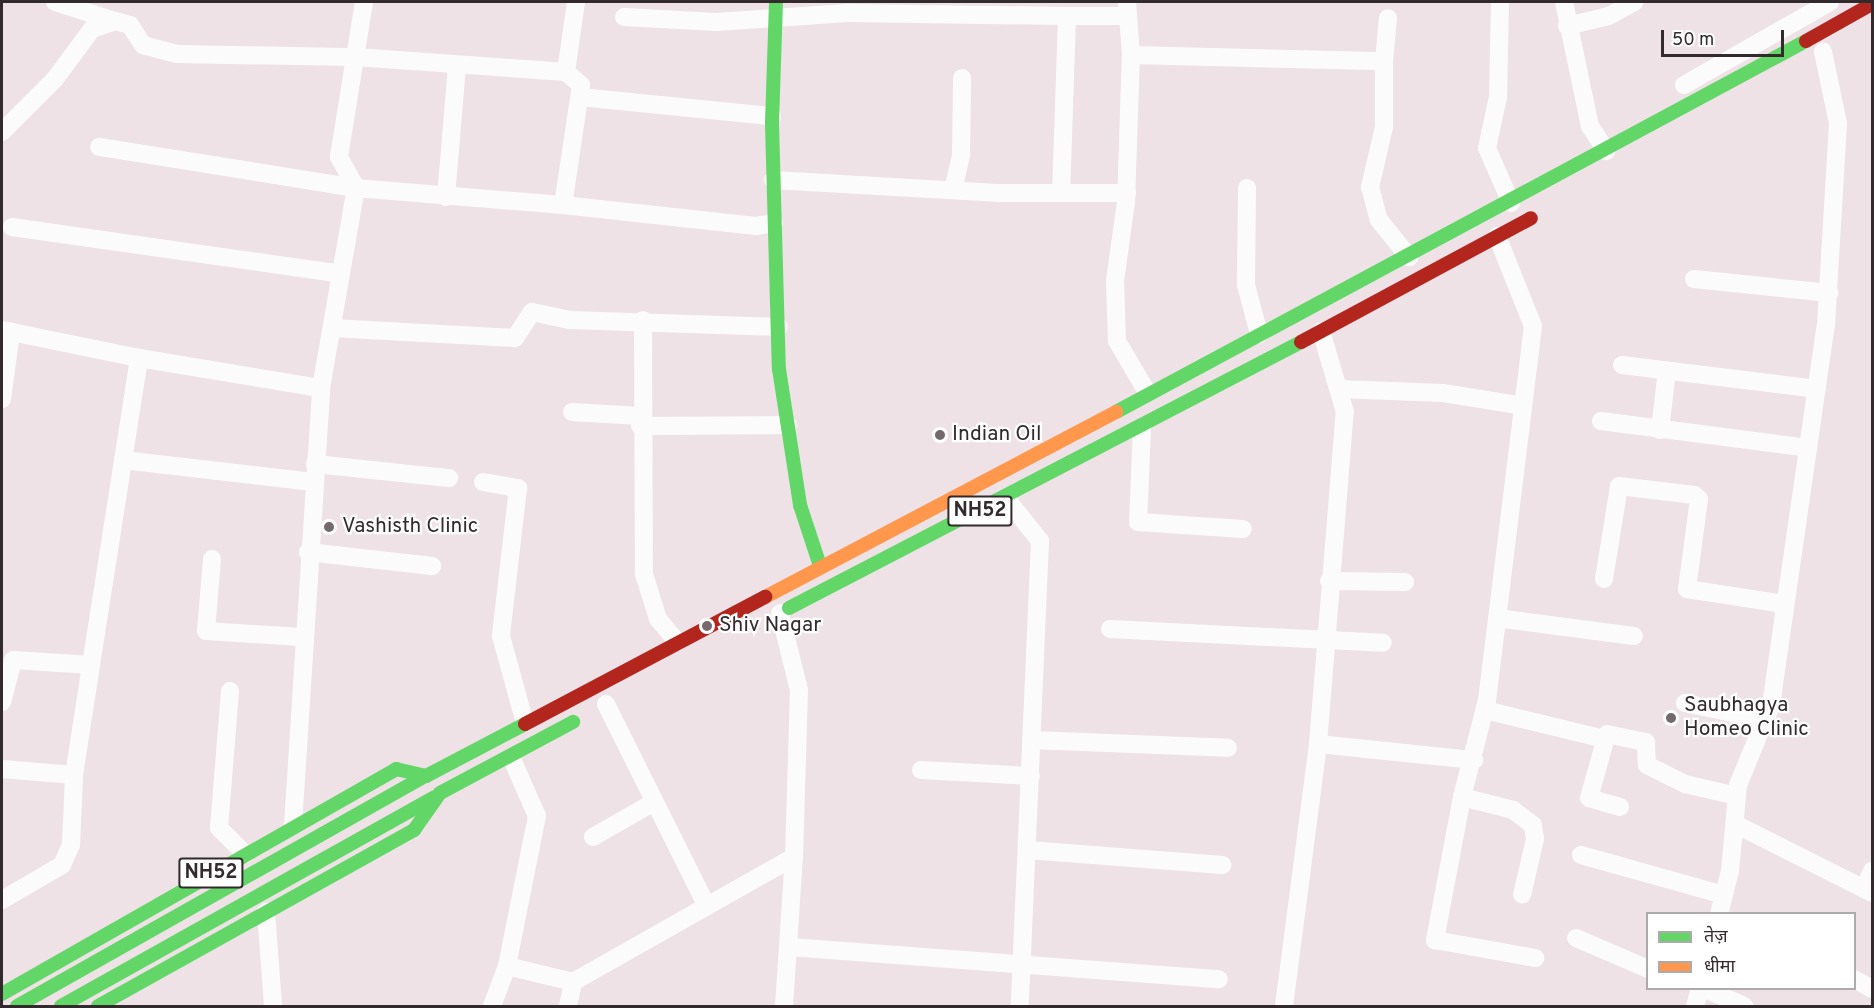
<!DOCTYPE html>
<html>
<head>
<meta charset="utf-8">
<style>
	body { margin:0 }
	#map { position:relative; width:1874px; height:1008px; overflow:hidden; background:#eee2e6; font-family:Overpass,"Noto Sans Devanagari",sans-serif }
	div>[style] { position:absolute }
	.street>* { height:18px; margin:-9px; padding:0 9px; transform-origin:9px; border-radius:9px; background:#fcfbfb }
	.fast>* { height:14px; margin:-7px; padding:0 7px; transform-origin:7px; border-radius:7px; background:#63d668 }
	.slow>* { height:14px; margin:-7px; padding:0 7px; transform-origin:7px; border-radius:7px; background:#ff974d }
	.jam>* { height:14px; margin:-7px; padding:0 7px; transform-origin:7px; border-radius:7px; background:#b3261e }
	.dots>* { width:16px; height:16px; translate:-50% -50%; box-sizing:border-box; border:3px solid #fff; border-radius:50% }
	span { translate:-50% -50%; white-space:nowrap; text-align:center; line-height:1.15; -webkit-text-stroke:4.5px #fff; paint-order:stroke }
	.shield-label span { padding:2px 4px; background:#fff; border:2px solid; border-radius:4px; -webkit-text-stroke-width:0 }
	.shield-label { font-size:20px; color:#322a2d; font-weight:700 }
	.poi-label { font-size:21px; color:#322a2d }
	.left { translate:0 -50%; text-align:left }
	.frame { position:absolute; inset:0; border:3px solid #322a2d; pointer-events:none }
	.legend { position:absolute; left:1646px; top:912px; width:210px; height:78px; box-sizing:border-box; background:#fff; border:2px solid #adaaab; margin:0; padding:8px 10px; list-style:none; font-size:18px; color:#322a2d }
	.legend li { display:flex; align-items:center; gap:12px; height:30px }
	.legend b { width:30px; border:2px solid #adaaab }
	.scale { position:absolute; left:1661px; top:30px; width:123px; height:27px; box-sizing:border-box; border:3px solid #322a2d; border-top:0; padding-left:8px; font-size:18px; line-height:21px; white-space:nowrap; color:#322a2d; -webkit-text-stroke:4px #fff; paint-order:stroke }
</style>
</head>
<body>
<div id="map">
	<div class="street">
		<div style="left:55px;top:2px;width:63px;rotate:17.6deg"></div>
		<div style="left:364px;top:2px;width:157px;rotate:99.2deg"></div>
		<div style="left:339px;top:157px;width:35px;rotate:61deg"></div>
		<div style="left:356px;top:188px;width:208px;rotate:4.7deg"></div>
		<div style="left:1127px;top:2px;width:53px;rotate:85.7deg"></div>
		<div style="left:1500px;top:2px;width:95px;rotate:91.2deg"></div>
		<div style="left:1498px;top:97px;width:52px;rotate:102.2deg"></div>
		<div style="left:1487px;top:148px;width:60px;rotate:66.4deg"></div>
		<div style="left:1564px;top:2px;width:127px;rotate:78.2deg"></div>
		<div style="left:1590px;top:126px;width:30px;rotate:57deg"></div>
		<div style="left:1067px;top:16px;width:61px"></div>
		<div style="left:624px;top:17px;width:92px;rotate:3.1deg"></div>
		<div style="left:716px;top:22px;width:131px;rotate:-3.9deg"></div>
		<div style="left:847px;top:13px;width:220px;rotate:0.8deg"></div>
		<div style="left:1067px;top:16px;width:177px;rotate:91.9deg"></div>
		<div style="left:1567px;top:26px;width:43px;rotate:-13.4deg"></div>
		<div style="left:1609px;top:16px;width:29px;rotate:-29deg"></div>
		<div style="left:1384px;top:61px;width:43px;rotate:-84.7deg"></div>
		<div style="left:566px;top:72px;width:71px;rotate:-81.9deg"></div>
		<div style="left:1684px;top:85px;width:168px;rotate:-29.6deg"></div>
		<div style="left:580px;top:97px;width:193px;rotate:5.7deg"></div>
		<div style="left:2px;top:132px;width:75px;rotate:-45deg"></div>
		<div style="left:55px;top:79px;width:62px;rotate:-53.5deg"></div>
		<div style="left:92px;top:29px;width:24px;rotate:-19deg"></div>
		<div style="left:115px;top:21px;width:16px;rotate:15deg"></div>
		<div style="left:130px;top:25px;width:24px;rotate:57deg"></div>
		<div style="left:143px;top:45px;width:35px;rotate:15deg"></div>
		<div style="left:177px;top:54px;width:179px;rotate:1deg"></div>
		<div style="left:356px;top:57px;width:211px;rotate:4.1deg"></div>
		<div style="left:566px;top:72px;width:20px;rotate:41deg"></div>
		<div style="left:581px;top:85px;width:121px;rotate:98.5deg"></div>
		<div style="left:563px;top:205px;width:194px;rotate:6.2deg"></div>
		<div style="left:756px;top:226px;width:18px;rotate:-9deg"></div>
		<div style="left:773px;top:180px;width:228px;rotate:3.3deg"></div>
		<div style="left:1001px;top:193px;width:126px"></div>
		<div style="left:1247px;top:188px;width:97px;rotate:90.6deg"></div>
		<div style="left:1246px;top:285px;width:51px;rotate:75.1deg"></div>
		<div style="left:953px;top:190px;width:37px;rotate:-77deg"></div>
		<div style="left:961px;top:154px;width:76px;rotate:-89.2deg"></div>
		<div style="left:446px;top:197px;width:132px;rotate:-85.2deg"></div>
		<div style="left:12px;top:227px;width:332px;rotate:8.1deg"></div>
		<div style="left:1497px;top:236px;width:97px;rotate:68.2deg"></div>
		<div style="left:1533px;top:326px;width:377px;rotate:97deg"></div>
		<div style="left:1487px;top:700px;width:100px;rotate:104.5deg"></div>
		<div style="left:1462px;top:797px;width:53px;rotate:14.3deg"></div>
		<div style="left:1513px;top:810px;width:25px;rotate:37deg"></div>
		<div style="left:1533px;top:825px;width:14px;rotate:82deg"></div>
		<div style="left:1535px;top:839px;width:57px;rotate:103.1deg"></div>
		<div style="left:1694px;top:279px;width:136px;rotate:5.9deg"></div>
		<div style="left:643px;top:320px;width:254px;rotate:89.8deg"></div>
		<div style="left:644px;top:574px;width:47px;rotate:72.7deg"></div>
		<div style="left:658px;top:619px;width:30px;rotate:50deg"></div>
		<div style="left:332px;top:328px;width:183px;rotate:3.1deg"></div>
		<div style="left:515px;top:338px;width:31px;rotate:-57deg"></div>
		<div style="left:532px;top:312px;width:39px;rotate:12deg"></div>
		<div style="left:570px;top:320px;width:209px;rotate:1.9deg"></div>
		<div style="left:2px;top:330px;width:140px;rotate:11.6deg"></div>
		<div style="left:1622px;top:365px;width:196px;rotate:7deg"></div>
		<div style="left:1339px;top:389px;width:104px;rotate:2.2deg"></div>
		<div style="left:1443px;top:393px;width:81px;rotate:9.2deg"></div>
		<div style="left:1147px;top:392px;width:59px;rotate:-120.5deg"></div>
		<div style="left:1117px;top:341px;width:60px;rotate:-91.9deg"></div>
		<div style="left:1115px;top:281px;width:80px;rotate:-82.1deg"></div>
		<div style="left:1126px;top:202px;width:147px;rotate:-88.1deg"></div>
		<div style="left:1131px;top:55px;width:253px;rotate:1.4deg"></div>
		<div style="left:1384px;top:61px;width:66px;rotate:90deg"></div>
		<div style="left:1384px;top:127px;width:62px;rotate:103.1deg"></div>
		<div style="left:1370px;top:187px;width:34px;rotate:75deg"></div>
		<div style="left:1379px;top:220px;width:48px;rotate:51deg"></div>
		<div style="left:2px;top:399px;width:68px;rotate:-82.3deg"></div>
		<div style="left:572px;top:412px;width:68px;rotate:3.4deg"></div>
		<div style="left:1601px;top:421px;width:209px;rotate:7.4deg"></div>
		<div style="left:640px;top:426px;width:148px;rotate:-0.4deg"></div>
		<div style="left:1142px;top:428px;width:94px;rotate:92.4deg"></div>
		<div style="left:1138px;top:522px;width:105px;rotate:3.8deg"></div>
		<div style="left:1660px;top:430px;width:60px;rotate:-83.3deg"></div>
		<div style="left:123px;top:460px;width:191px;rotate:6.6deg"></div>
		<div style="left:315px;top:464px;width:135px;rotate:6deg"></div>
		<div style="left:483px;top:482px;width:36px;rotate:10deg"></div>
		<div style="left:518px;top:488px;width:149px;rotate:96.6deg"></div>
		<div style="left:501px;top:636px;width:90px;rotate:74.6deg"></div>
		<div style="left:1006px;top:498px;width:55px;rotate:51.7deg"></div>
		<div style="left:1040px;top:541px;width:465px;rotate:92.5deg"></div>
		<div style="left:308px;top:552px;width:125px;rotate:6.4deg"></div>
		<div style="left:212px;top:559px;width:72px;rotate:94.8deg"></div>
		<div style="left:206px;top:631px;width:95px;rotate:3.6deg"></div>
		<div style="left:1604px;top:579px;width:94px;rotate:-80.8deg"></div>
		<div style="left:1619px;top:486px;width:76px;rotate:6.8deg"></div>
		<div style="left:1694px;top:495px;width:6px;rotate:39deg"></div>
		<div style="left:1699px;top:499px;width:91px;rotate:97.6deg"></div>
		<div style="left:1687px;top:589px;width:98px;rotate:8.8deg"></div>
		<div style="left:1329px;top:581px;width:76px;rotate:0.8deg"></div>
		<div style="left:1497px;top:618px;width:138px;rotate:7.5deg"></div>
		<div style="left:1110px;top:629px;width:273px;rotate:2.9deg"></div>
		<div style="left:230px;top:691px;width:137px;rotate:94.6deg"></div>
		<div style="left:219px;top:828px;width:37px;rotate:45deg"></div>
		<div style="left:2px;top:702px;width:43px;rotate:-75.3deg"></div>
		<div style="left:13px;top:660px;width:78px;rotate:3.7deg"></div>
		<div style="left:91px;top:665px;width:311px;rotate:-81.1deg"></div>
		<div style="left:139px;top:358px;width:184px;rotate:9.4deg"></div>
		<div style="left:321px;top:388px;width:203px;rotate:-80.1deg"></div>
		<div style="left:356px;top:188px;width:260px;rotate:-170.9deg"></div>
		<div style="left:1685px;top:703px;width:82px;rotate:12deg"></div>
		<div style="left:606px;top:704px;width:225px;rotate:63.5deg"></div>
		<div style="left:1485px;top:710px;width:123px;rotate:13.6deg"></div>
		<div style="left:1032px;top:740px;width:196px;rotate:2.3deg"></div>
		<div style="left:1318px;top:744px;width:157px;rotate:5.9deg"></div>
		<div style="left:2px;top:769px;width:72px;rotate:4.8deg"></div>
		<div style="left:921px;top:770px;width:110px;rotate:3.1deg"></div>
		<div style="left:1462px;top:797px;width:146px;rotate:100.7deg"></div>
		<div style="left:1435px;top:940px;width:102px;rotate:10.2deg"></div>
		<div style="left:1620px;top:807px;width:32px;rotate:-164deg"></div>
		<div style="left:1589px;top:798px;width:66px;rotate:-74.3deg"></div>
		<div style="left:1607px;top:734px;width:40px;rotate:12deg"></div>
		<div style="left:1646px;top:742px;width:23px;rotate:88deg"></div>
		<div style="left:1647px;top:765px;width:42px;rotate:26.6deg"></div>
		<div style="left:1685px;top:784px;width:53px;rotate:13deg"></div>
		<div style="left:1735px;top:824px;width:153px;rotate:26.7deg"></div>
		<div style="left:293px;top:825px;width:438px;rotate:-86.3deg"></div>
		<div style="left:593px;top:837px;width:70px;rotate:-29.8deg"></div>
		<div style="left:1028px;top:850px;width:195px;rotate:4.4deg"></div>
		<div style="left:1581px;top:855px;width:148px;rotate:15.6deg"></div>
		<div style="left:1864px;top:889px;width:20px;rotate:-66deg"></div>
		<div style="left:2px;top:900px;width:69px;rotate:-30.3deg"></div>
		<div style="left:62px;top:865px;width:22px;rotate:-66deg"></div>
		<div style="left:71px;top:845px;width:70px;rotate:-87.5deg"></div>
		<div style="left:74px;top:775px;width:111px;rotate:-81.2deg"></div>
		<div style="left:266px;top:912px;width:94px;rotate:85.7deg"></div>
		<div style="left:1719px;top:914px;width:44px;rotate:-75.7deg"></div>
		<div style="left:1730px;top:871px;width:86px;rotate:-84.7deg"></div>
		<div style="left:1738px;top:785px;width:87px;rotate:-67.6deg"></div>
		<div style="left:1771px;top:705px;width:384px;rotate:-81.8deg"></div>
		<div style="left:1826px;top:325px;width:202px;rotate:-86.6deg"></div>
		<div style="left:1838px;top:123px;width:73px;rotate:-101.9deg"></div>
		<div style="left:1576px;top:938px;width:78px;rotate:23.3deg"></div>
		<div style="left:790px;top:947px;width:430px;rotate:4.3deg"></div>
		<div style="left:507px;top:966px;width:68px;rotate:13.6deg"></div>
		<div style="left:1854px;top:979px;width:21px;rotate:29deg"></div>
		<div style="left:1703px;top:988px;width:45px;rotate:23.7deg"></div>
		<div style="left:492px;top:1006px;width:43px;rotate:-69.4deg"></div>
		<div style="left:507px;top:966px;width:153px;rotate:-78.7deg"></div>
		<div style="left:537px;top:816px;width:64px;rotate:-113.8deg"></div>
		<div style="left:568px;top:1006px;width:25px;rotate:-78deg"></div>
		<div style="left:573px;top:982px;width:254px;rotate:-29.5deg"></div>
		<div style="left:794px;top:857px;width:167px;rotate:-88.3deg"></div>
		<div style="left:799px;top:690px;width:79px;rotate:-103.9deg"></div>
		<div style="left:784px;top:1006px;width:149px;rotate:-86.2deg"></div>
		<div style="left:1284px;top:1006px;width:264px;rotate:-82.6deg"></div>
		<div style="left:1318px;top:744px;width:333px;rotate:-85.4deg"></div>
		<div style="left:1345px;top:412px;width:84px;rotate:-106.5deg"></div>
		<div style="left:1695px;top:1006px;width:19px;rotate:-74deg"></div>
	</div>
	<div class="fast">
		<div style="left:776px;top:2px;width:122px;rotate:91.9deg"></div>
		<div style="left:772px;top:124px;width:245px;rotate:88.4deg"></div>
		<div style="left:779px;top:369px;width:138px;rotate:81.2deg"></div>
		<div style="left:800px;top:505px;width:64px;rotate:71.8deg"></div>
		<div style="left:1116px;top:412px;width:783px;rotate:-28.27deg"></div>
		<div style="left:789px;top:608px;width:577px;rotate:-27.45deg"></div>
		<div style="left:2px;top:994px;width:454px;rotate:-29.7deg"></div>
		<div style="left:396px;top:769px;width:31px;rotate:13deg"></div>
		<div style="left:426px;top:776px;width:112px;rotate:-27.7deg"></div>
		<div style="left:17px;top:1006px;width:469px;rotate:-29.4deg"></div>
		<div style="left:61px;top:1006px;width:428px;rotate:-29.2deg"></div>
		<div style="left:98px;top:1006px;width:362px;rotate:-29.1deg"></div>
		<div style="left:414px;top:830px;width:45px;rotate:-54.9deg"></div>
		<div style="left:440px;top:793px;width:151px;rotate:-28.1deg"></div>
	</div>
	<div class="slow">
		<div style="left:765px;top:597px;width:397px;rotate:-27.8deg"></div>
	</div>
	<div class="jam">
		<div style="left:1806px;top:41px;width:76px;rotate:-29.3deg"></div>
		<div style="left:1301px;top:342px;width:261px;rotate:-28.3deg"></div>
		<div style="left:525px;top:724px;width:272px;rotate:-27.9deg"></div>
	</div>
	<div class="dots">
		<div style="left:940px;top:435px;background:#746a6e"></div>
		<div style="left:329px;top:527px;background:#746a6e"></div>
		<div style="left:707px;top:626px;background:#746a6e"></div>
		<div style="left:1671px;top:718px;background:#746a6e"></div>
	</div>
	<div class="shield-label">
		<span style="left:980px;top:511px">NH52</span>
		<span style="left:211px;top:873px">NH52</span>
	</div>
	<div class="poi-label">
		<span class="left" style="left:952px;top:435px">Indian Oil</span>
		<span class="left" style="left:342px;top:527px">Vashisth Clinic</span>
		<span class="left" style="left:719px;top:626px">Shiv Nagar</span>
		<span class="left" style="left:1684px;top:718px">Saubhagya<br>Homeo Clinic</span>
	</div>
	<div class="frame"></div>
	<ul class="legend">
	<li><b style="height:8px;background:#63d668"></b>तेज़</li>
	<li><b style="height:8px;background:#ff974d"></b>धीमा</li>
	</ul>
	<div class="scale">50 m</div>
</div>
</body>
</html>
